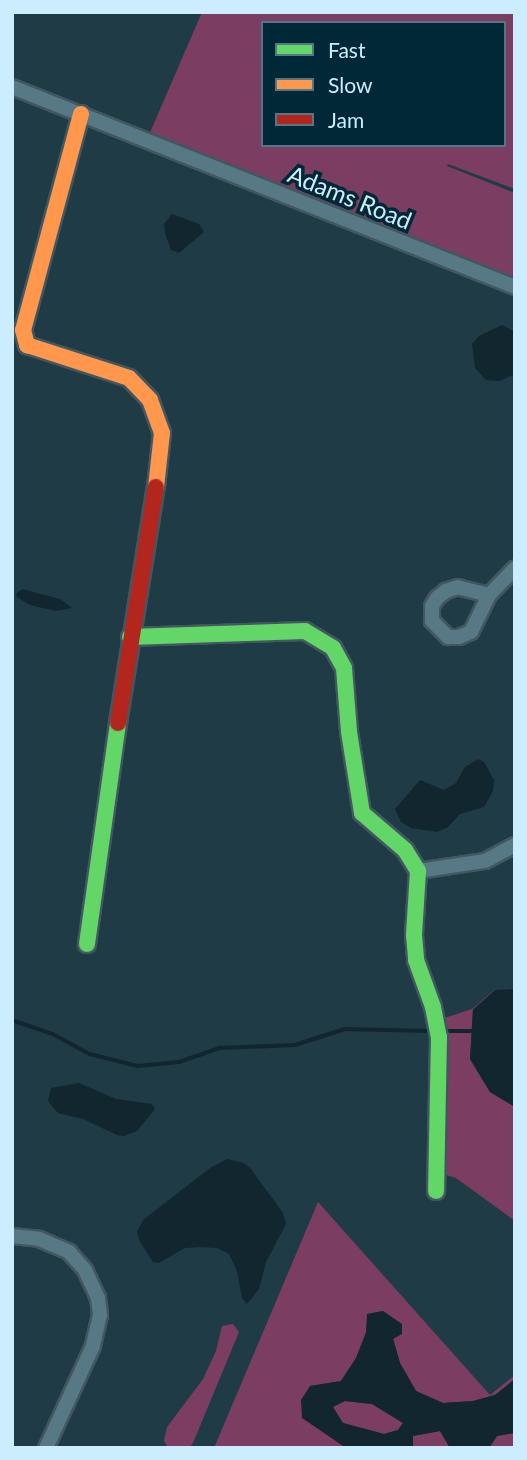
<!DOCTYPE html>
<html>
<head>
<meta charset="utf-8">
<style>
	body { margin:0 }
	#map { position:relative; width:527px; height:1460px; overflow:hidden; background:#1f3b46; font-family:Lato,sans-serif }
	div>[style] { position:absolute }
	.green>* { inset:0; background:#7c3d63 }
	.water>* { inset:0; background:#11262e }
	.stream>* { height:3.5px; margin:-1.75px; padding:0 1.75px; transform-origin:1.75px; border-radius:1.75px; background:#11262e }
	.roads { filter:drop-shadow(2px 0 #425760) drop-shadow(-2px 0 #425760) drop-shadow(0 2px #425760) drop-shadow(0 -2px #425760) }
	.street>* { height:14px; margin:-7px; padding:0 7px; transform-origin:7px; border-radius:7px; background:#577885 }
	.fast>* { height:16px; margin:-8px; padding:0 8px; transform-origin:8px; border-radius:8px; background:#63d668 }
	.slow>* { height:16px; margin:-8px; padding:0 8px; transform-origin:8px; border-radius:8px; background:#ff974d }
	.jam>* { height:16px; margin:-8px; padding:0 8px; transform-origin:8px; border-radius:8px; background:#b3261e }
	span { translate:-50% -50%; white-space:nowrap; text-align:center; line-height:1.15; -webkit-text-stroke:7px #002837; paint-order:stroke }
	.street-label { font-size:24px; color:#ccedfd }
	.frame { position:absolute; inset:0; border:14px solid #ccedfd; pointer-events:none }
	.legend { position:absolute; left:261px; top:21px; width:245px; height:126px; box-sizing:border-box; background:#002837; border:2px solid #527786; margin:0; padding:9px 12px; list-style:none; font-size:21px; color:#ccedfd }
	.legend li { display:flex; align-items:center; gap:14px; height:35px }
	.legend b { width:35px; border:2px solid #527786 }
</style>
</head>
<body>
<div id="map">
	<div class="green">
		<div style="clip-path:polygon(evenodd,202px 12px,515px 12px,515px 189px,448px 164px,447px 166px,515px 193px,515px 278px,149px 135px,202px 12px,263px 23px,504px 23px,504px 145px,263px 145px,263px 23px)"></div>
		<div style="clip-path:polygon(515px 988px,495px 990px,473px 1009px,470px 1059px,490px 1092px,515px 1107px,515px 1221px,456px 1178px,436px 1172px,438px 1020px,472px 1009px,494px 990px)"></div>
		<div style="clip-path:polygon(318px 1202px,490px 1395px,515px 1375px,515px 1379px,495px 1395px,473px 1401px,443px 1403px,416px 1391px,400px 1363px,393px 1338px,395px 1322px,383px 1311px,368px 1314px,366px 1332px,356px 1358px,341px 1381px,310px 1386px,346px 1448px,214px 1448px)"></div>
		<div style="clip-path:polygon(233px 1324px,239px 1332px,193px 1443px,189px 1448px,168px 1448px,164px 1441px,167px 1427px,203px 1379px,216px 1351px,222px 1326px)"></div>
		<div style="clip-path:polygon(345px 1401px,372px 1404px,403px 1423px,398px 1430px,384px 1434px,343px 1423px,332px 1407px)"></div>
		<div style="clip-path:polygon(440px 1431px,450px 1448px,413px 1448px,413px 1436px)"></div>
		<div style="clip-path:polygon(511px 1432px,515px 1433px,515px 1448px,489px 1448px,497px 1436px)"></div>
	</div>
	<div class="water">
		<div style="clip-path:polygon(172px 214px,199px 224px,204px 232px,179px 253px,171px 250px,165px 233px,164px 224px)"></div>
		<div style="clip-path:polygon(502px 325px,515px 332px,515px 377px,510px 376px,500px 381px,486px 380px,475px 368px,472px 344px,479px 336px)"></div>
		<div style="clip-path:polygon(22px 589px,60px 599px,72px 608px,56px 611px,30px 605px,17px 597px,16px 594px)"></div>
		<div style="clip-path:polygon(478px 759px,484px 762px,494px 780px,493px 791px,484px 807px,460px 814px,448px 827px,437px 832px,411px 828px,401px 822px,395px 809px,420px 780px,444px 790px,456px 783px,465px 767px)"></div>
		<div style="clip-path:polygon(515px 989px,515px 1107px,490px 1092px,470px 1059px,473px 1010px,495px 990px)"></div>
		<div style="clip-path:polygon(79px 1083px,116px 1099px,152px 1104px,155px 1109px,137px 1131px,124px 1136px,117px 1135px,83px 1119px,58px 1113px,48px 1101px,51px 1088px)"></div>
		<div style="clip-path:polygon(227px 1159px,244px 1163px,251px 1169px,283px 1213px,286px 1224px,266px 1262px,259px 1289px,247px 1304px,242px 1298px,237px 1271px,229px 1254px,217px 1248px,200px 1247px,185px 1248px,159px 1263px,153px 1262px,140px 1242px,137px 1232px,143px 1220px,210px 1168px)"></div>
		<div style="clip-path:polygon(evenodd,383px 1311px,402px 1324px,402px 1334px,393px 1339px,400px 1363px,416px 1391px,443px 1403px,473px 1401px,495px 1395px,515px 1379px,515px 1433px,497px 1436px,489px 1448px,450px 1448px,440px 1431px,413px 1436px,413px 1448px,346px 1448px,302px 1418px,301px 1400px,310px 1386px,341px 1381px,356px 1358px,366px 1333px,367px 1314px,383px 1311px,345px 1401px,372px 1404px,403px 1423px,398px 1430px,384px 1434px,343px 1423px,333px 1407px,345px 1401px)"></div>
	</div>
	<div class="stream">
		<div style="left:12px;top:1020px;width:43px;rotate:18.9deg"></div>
		<div style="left:53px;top:1034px;width:42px;rotate:28.4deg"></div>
		<div style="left:90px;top:1054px;width:49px;rotate:14deg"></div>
		<div style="left:138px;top:1066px;width:41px;rotate:-5.6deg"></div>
		<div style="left:179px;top:1062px;width:43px;rotate:-18.9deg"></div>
		<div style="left:220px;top:1048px;width:75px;rotate:-2.3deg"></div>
		<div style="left:295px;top:1045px;width:52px;rotate:-17.7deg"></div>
		<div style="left:345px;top:1029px;width:86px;rotate:1.3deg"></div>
		<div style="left:445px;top:1031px;width:26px"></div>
	</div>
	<div class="roads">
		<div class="street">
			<div style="left:12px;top:87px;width:541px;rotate:21.68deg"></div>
			<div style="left:489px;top:595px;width:32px;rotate:-166deg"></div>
			<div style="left:458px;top:587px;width:13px;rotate:162deg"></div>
			<div style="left:446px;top:591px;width:11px;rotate:142deg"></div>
			<div style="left:437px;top:598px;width:9px;rotate:122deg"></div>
			<div style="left:432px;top:606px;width:15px;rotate:90deg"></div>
			<div style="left:432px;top:621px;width:23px;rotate:45deg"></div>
			<div style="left:448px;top:637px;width:11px"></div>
			<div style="left:459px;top:637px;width:13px;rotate:-23deg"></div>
			<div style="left:471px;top:632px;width:41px;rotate:-64.1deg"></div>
			<div style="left:489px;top:595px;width:37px;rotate:-46deg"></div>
			<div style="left:418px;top:871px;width:68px;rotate:-8.5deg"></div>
			<div style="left:485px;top:861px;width:34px;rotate:-28deg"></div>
			<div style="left:12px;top:1236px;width:27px;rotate:6deg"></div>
			<div style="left:39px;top:1239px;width:33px;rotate:23deg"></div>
			<div style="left:69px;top:1252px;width:24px;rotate:48deg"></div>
			<div style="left:85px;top:1270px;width:31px;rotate:65deg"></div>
			<div style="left:98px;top:1298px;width:17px;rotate:83deg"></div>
			<div style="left:100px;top:1315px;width:32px;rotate:103deg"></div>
			<div style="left:93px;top:1346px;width:112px;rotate:114.7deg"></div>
		</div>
		<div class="fast">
			<div style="left:130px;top:637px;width:175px;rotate:-2deg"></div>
			<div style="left:305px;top:631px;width:33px;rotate:31deg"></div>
			<div style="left:333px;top:648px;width:23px;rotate:61deg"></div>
			<div style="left:344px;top:668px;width:64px;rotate:85.5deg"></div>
			<div style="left:349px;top:732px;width:82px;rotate:80.9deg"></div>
			<div style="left:362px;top:813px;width:57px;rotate:40.7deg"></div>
			<div style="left:405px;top:850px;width:25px;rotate:58deg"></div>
			<div style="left:418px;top:871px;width:64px;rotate:93.6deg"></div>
			<div style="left:414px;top:935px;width:25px;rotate:85deg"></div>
			<div style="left:416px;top:960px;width:50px;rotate:70.1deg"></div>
			<div style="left:433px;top:1007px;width:31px;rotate:79deg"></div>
			<div style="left:439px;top:1037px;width:154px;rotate:91.1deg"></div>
			<div style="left:87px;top:944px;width:223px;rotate:-82deg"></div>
		</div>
		<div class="slow">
			<div style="left:81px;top:114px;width:224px;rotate:105deg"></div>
			<div style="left:23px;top:330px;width:16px;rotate:75deg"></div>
			<div style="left:27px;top:345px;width:107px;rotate:17.9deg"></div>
			<div style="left:129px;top:378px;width:30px;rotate:46deg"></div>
			<div style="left:150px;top:400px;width:35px;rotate:70deg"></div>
			<div style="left:162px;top:433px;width:54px;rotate:96.3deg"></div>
		</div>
		<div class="jam">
			<div style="left:118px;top:723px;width:239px;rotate:-80.9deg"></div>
		</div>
	</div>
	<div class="street-label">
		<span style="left:350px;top:197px;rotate:22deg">Adams Road</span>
	</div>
	<div class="frame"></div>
	<ul class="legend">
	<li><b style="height:9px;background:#63d668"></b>Fast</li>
	<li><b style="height:9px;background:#ff974d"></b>Slow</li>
	<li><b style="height:9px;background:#b3261e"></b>Jam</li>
	</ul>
</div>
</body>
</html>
